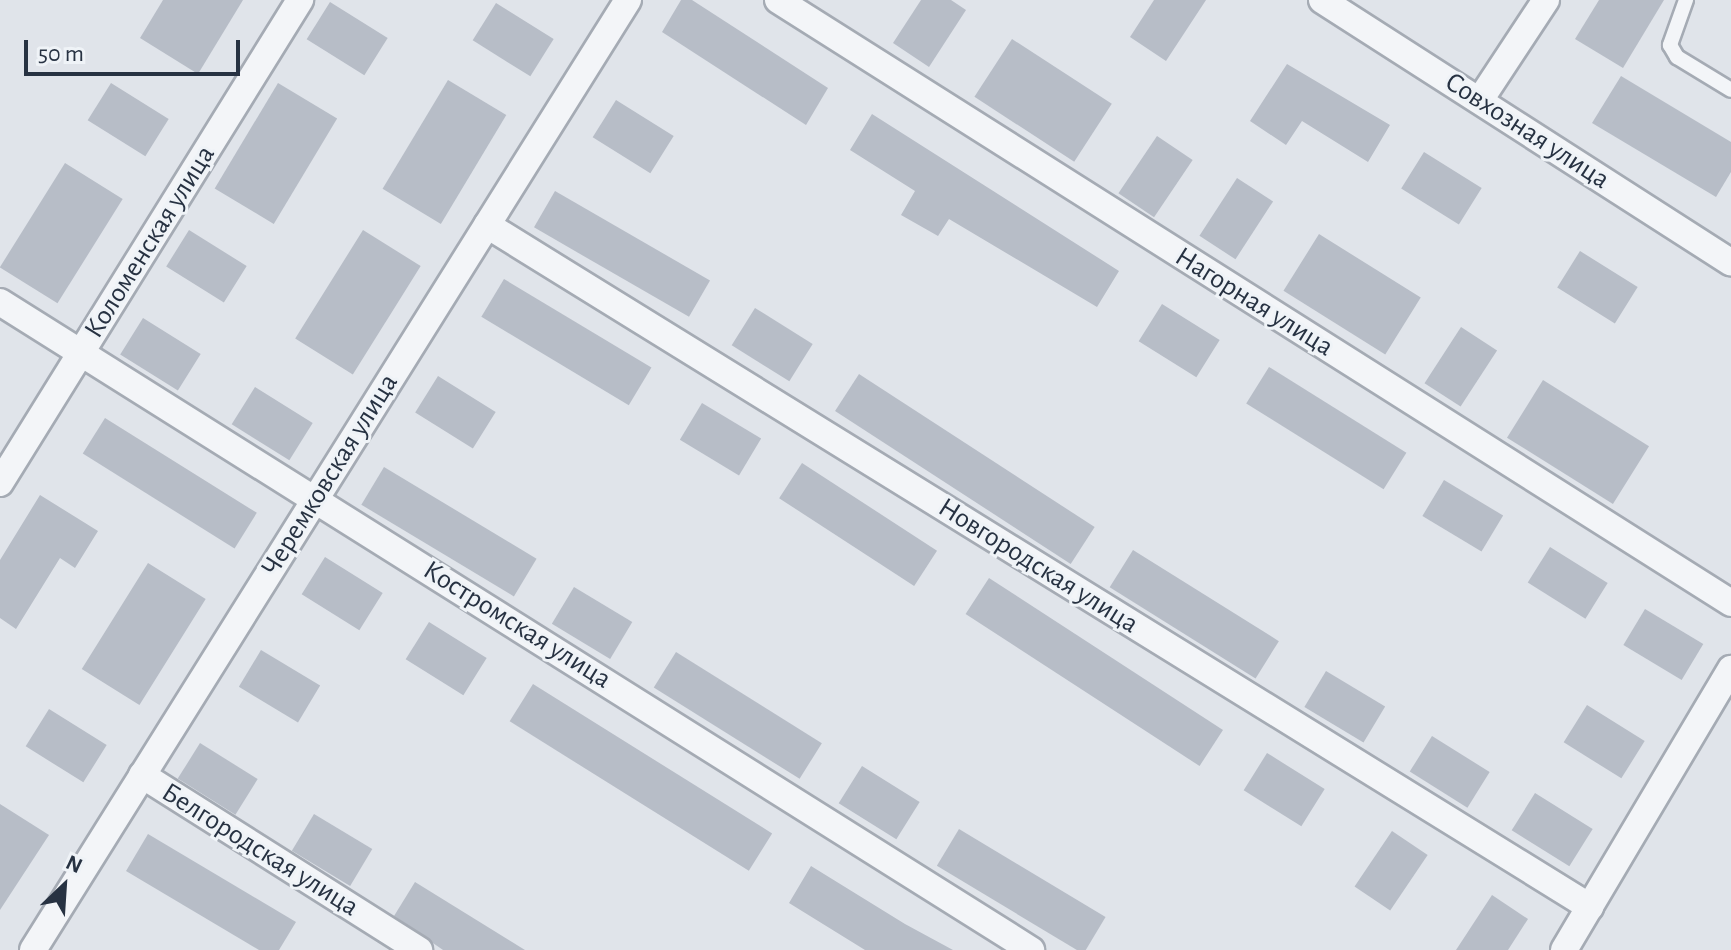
<!DOCTYPE html>
<html>
<head>
<meta charset="utf-8">
<style>
	body { margin:0 }
	#map { position:relative; width:1731px; height:950px; overflow:hidden; background:#e0e4ea; font-family:"Alegreya Sans",sans-serif }
	div>[style] { position:absolute }
	.building>* { inset:0; background:#b7bdc7; transform-origin:0 0 }
	.roads { filter:drop-shadow(2px 0 #a5abb4) drop-shadow(-2px 0 #a5abb4) drop-shadow(0 2px #a5abb4) drop-shadow(0 -2px #a5abb4) }
	.lane>* { height:14px; margin:-7px; padding:0 7px; transform-origin:7px; border-radius:7px; background:#f3f5f8 }
	.street>* { height:26px; margin:-13px; padding:0 13px; transform-origin:13px; border-radius:13px; background:#f3f5f8 }
	span { translate:-50% -50%; white-space:nowrap; text-align:center; line-height:1.15; -webkit-text-stroke:6px #eff3f7; paint-order:stroke }
	.street-label { font-size:28px; color:#273242 }
	.north { position:absolute; left:24px; top:846px; width:80px; height:80px; -webkit-text-stroke:6px #eff3f7; paint-order:stroke; rotate:25deg; font-size:22px; font-weight:700; line-height:32px; text-align:center; color:#273242 }
	.north::after { content:''; display:block; margin:auto; width:28px; height:36px; background:#273242; clip-path:polygon(50% 0,100% 100%,50% 72%,0 100%) }
	.scale { position:absolute; left:24px; top:40px; width:216px; height:36px; box-sizing:border-box; border:4px solid #273242; border-top:0; padding-left:10px; font-size:24px; line-height:28px; white-space:nowrap; color:#273242; -webkit-text-stroke:6px #eff3f7; paint-order:stroke }
</style>
</head>
<body>
<div id="map">
	<div class="building">
		<div style="clip-path:polygon(163px 0,243px 0,198px 74px,140px 38px)"></div>
		<div style="clip-path:polygon(681px 0,692px 0,828px 88px,806px 125px,662px 32px)"></div>
		<div style="clip-path:polygon(921px 0,951px 0,966px 10px,929px 67px,893px 43px)"></div>
		<div style="clip-path:polygon(1154px 0,1206px 0,1166px 61px,1130px 37px)"></div>
		<div style="clip-path:polygon(1599px 0,1664px 0,1623px 68px,1575px 39px)"></div>
		<div style="left:330px;top:2px;width:68px;height:44px;rotate:32deg"></div>
		<div style="left:496px;top:3px;width:68px;height:44px;rotate:32deg"></div>
		<div style="left:1012px;top:39px;width:119px;height:69px;rotate:33deg"></div>
		<div style="clip-path:polygon(1287px 64px,1390px 125px,1368px 162px,1302px 121px,1286px 145px,1250px 121px)"></div>
		<div style="clip-path:polygon(1621px 76px,1731px 142px,1731px 172px,1716px 197px,1592px 123px)"></div>
		<div style="left:448px;top:80px;width:68px;height:127px;rotate:31deg"></div>
		<div style="left:111px;top:83px;width:68px;height:44px;rotate:32deg"></div>
		<div style="left:278px;top:83px;width:69px;height:123px;rotate:31deg"></div>
		<div style="left:616px;top:100px;width:68px;height:44px;rotate:32deg"></div>
		<div style="clip-path:polygon(872px 114px,1119px 271px,1097px 307px,949px 219px,938px 236px,901px 215px,915px 191px,850px 150px)"></div>
		<div style="left:1157px;top:136px;width:43px;height:69px;rotate:34deg"></div>
		<div style="left:1424px;top:152px;width:68px;height:43px;rotate:32deg"></div>
		<div style="left:65px;top:163px;width:68px;height:123px;rotate:32deg"></div>
		<div style="left:1237px;top:178px;width:43px;height:69px;rotate:33deg"></div>
		<div style="left:555px;top:191px;width:179px;height:42px;rotate:30deg"></div>
		<div style="left:189px;top:230px;width:68px;height:43px;rotate:32deg"></div>
		<div style="left:363px;top:230px;width:68px;height:128px;rotate:32deg"></div>
		<div style="left:1319px;top:234px;width:120px;height:67px;rotate:32deg"></div>
		<div style="left:1580px;top:251px;width:68px;height:43px;rotate:32deg"></div>
		<div style="left:504px;top:279px;width:172px;height:44px;rotate:31deg"></div>
		<div style="left:1162px;top:304px;width:68px;height:44px;rotate:32deg"></div>
		<div style="left:755px;top:308px;width:68px;height:44px;rotate:32deg"></div>
		<div style="left:143px;top:318px;width:68px;height:43px;rotate:32deg"></div>
		<div style="left:1461px;top:327px;width:43px;height:67px;rotate:33deg"></div>
		<div style="left:1269px;top:367px;width:162px;height:43px;rotate:32deg"></div>
		<div style="left:859px;top:374px;width:281px;height:44px;rotate:33deg"></div>
		<div style="left:438px;top:376px;width:68px;height:43px;rotate:32deg"></div>
		<div style="left:1543px;top:380px;width:125px;height:68px;rotate:32deg"></div>
		<div style="left:255px;top:387px;width:68px;height:44px;rotate:32deg"></div>
		<div style="left:702px;top:403px;width:69px;height:43px;rotate:31deg"></div>
		<div style="left:105px;top:418px;width:179px;height:42px;rotate:32deg"></div>
		<div style="left:802px;top:463px;width:161px;height:42px;rotate:33deg"></div>
		<div style="left:384px;top:467px;width:178px;height:44px;rotate:31deg"></div>
		<div style="left:1444px;top:480px;width:69px;height:42px;rotate:31deg"></div>
		<div style="clip-path:polygon(40px 495px,98px 531px,75px 568px,60px 558px,16px 629px,0 618px,0 560px)"></div>
		<div style="left:1550px;top:547px;width:68px;height:42px;rotate:32deg"></div>
		<div style="left:1133px;top:550px;width:172px;height:44px;rotate:32deg"></div>
		<div style="left:325px;top:557px;width:68px;height:44px;rotate:32deg"></div>
		<div style="left:148px;top:563px;width:68px;height:125px;rotate:32deg"></div>
		<div style="left:989px;top:578px;width:279px;height:43px;rotate:33deg"></div>
		<div style="left:574px;top:587px;width:68px;height:43px;rotate:31deg"></div>
		<div style="left:1645px;top:609px;width:68px;height:42px;rotate:31deg"></div>
		<div style="left:429px;top:622px;width:68px;height:44px;rotate:32deg"></div>
		<div style="left:261px;top:650px;width:69px;height:43px;rotate:31deg"></div>
		<div style="left:676px;top:652px;width:172px;height:42px;rotate:32deg"></div>
		<div style="left:1326px;top:671px;width:69px;height:42px;rotate:31deg"></div>
		<div style="left:533px;top:684px;width:282px;height:44px;rotate:32deg"></div>
		<div style="left:1587px;top:705px;width:68px;height:44px;rotate:32deg"></div>
		<div style="left:49px;top:709px;width:68px;height:44px;rotate:32deg"></div>
		<div style="left:1432px;top:736px;width:68px;height:42px;rotate:32deg"></div>
		<div style="left:200px;top:743px;width:68px;height:42px;rotate:32deg"></div>
		<div style="left:1267px;top:753px;width:68px;height:44px;rotate:32deg"></div>
		<div style="left:862px;top:766px;width:68px;height:44px;rotate:32deg"></div>
		<div style="left:1535px;top:793px;width:68px;height:44px;rotate:32deg"></div>
		<div style="clip-path:polygon(0 804px,49px 835px,0 910px)"></div>
		<div style="left:314px;top:814px;width:68px;height:43px;rotate:31deg"></div>
		<div style="left:959px;top:829px;width:171px;height:43px;rotate:31deg"></div>
		<div style="left:1392px;top:831px;width:43px;height:67px;rotate:34deg"></div>
		<div style="clip-path:polygon(148px 834px,296px 922px,279px 950px,259px 950px,126px 871px)"></div>
		<div style="clip-path:polygon(811px 866px,905px 924px,953px 950px,865px 950px,789px 903px)"></div>
		<div style="clip-path:polygon(415px 882px,525px 950px,443px 950px,394px 916px)"></div>
		<div style="clip-path:polygon(1492px 895px,1528px 919px,1508px 950px,1456px 950px)"></div>
	</div>
	<div class="roads">
		<div class="lane">
			<div style="left:1686px;top:0;width:48px;rotate:109.6deg"></div>
			<div style="left:1670px;top:45px;width:14px;rotate:60deg"></div>
			<div style="left:1677px;top:57px;width:63px;rotate:31.4deg"></div>
		</div>
		<div class="street">
			<div style="left:778px;top:0;width:1128px;rotate:32.32deg"></div>
			<div style="left:1322px;top:0;width:486px;rotate:32.7deg"></div>
			<div style="left:1480px;top:100px;width:120px;rotate:-56.6deg"></div>
			<div style="left:487px;top:225px;width:1297px;rotate:31.73deg"></div>
			<div style="left:0;top:302px;width:1218px;rotate:32.15deg"></div>
			<div style="left:0;top:483px;width:569px;rotate:-58.15deg"></div>
			<div style="left:142px;top:775px;width:328px;rotate:32.3deg"></div>
			<div style="left:33px;top:950px;width:1121px;rotate:-57.94deg"></div>
			<div style="left:1564px;top:950px;width:327px;rotate:-59.3deg"></div>
		</div>
	</div>
	<div class="street-label">
		<span style="left:1527px;top:131px;rotate:33deg">Совхозная улица</span>
		<span style="left:150px;top:242px;rotate:-58deg">Коломенская улица</span>
		<span style="left:1254px;top:302px;rotate:32deg">Нагорная улица</span>
		<span style="left:330px;top:475px;rotate:-58deg">Черемковская улица</span>
		<span style="left:1038px;top:566px;rotate:32deg">Новгородская улица</span>
		<span style="left:517px;top:625px;rotate:32deg">Костромская улица</span>
		<span style="left:260px;top:850px;rotate:32deg">Белгородская улица</span>
	</div>
	<div class="north">N</div>
	<div class="scale">50 m</div>
</div>
</body>
</html>
